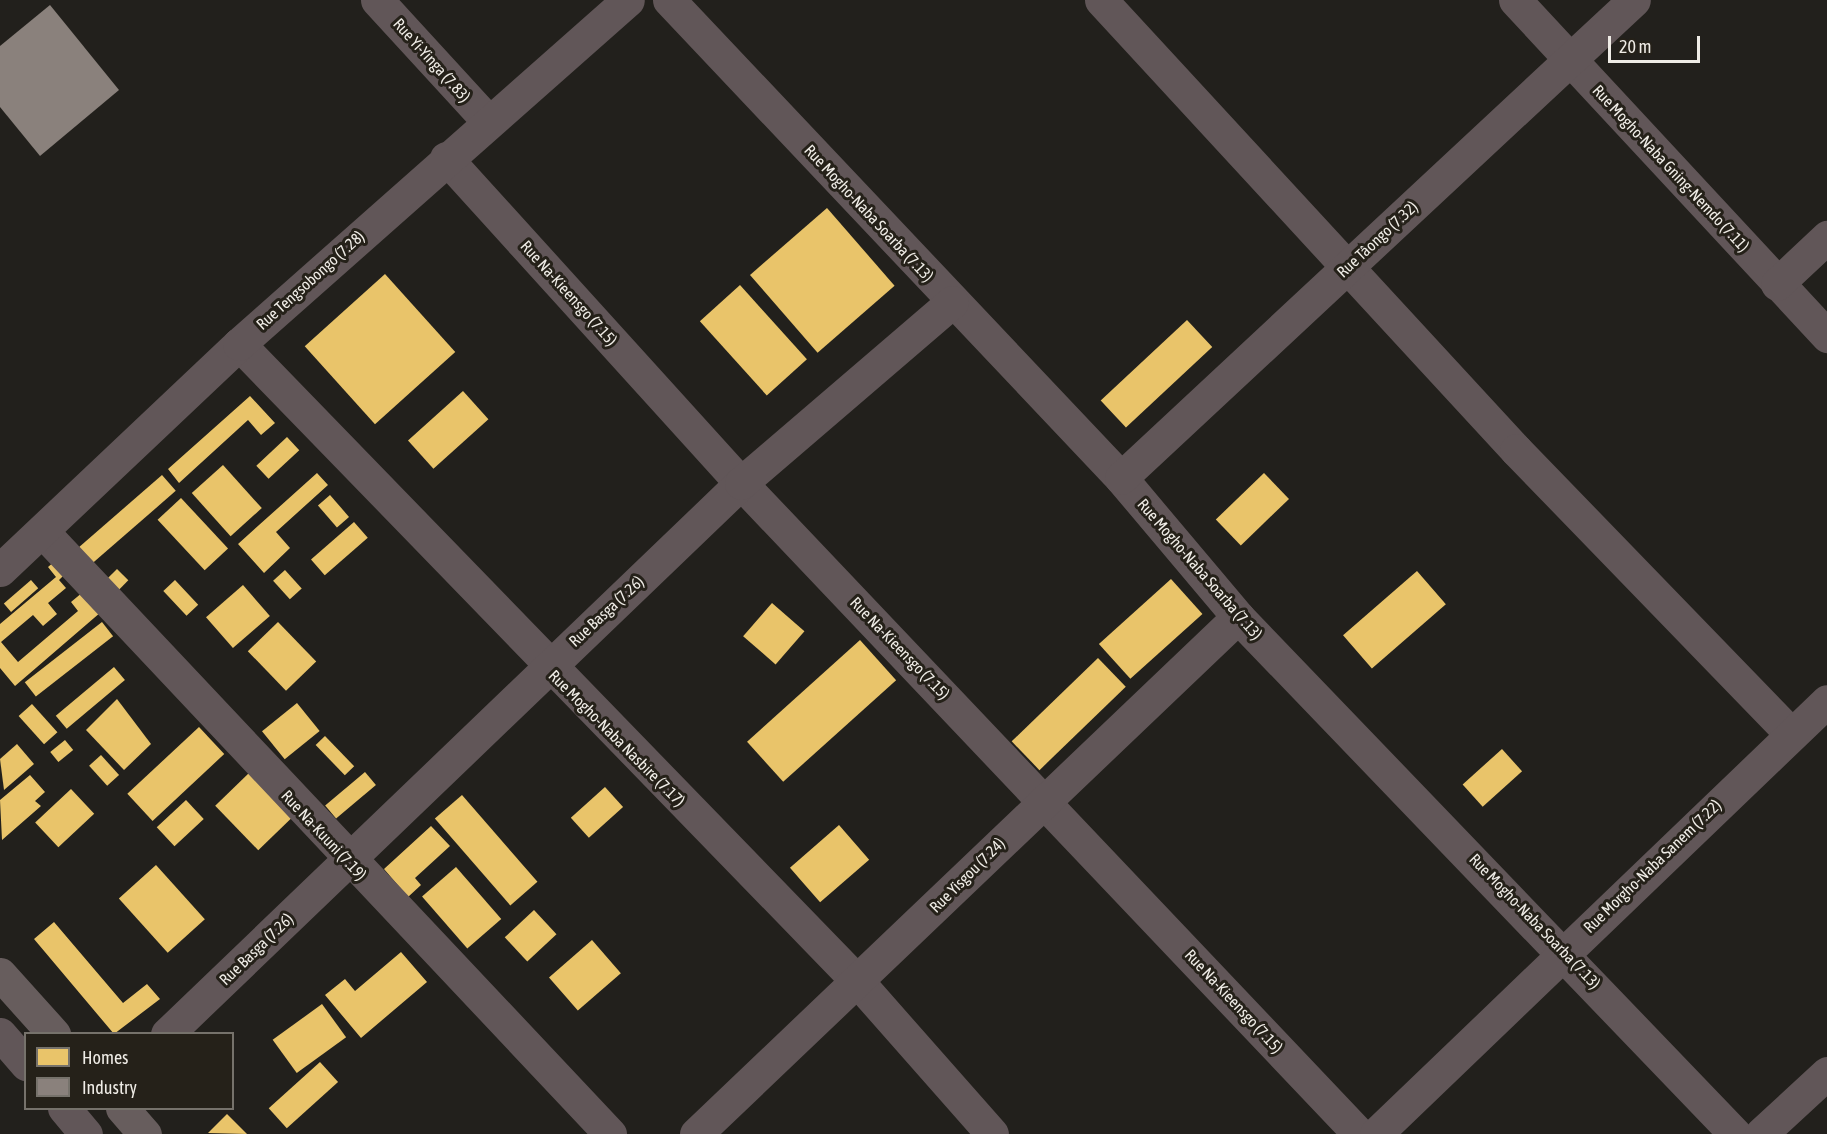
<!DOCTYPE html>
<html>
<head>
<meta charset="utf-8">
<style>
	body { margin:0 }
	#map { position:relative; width:1827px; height:1134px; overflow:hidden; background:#22201c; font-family:"Asap Condensed",sans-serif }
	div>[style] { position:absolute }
	.homes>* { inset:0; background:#e9c46a; transform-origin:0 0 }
	.industry>* { inset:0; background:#8a817c }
	.minor>* { height:33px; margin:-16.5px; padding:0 16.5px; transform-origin:16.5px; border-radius:16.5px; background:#615658 }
	.highway>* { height:33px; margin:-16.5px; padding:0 16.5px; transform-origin:16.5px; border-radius:16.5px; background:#675d5d }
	span { translate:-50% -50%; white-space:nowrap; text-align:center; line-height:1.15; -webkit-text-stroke:6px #252119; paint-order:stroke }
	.street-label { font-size:16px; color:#efece6 }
	.legend { position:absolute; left:24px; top:1032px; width:210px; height:78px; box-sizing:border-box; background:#252119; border:2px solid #76726b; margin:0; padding:8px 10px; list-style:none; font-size:18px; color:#efece6 }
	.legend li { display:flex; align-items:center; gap:12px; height:30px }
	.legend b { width:30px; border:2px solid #76726b }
	.scale { position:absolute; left:1608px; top:36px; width:92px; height:27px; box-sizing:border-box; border:3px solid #efece6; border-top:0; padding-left:8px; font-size:18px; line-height:21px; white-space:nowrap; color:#efece6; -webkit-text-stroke:4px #252119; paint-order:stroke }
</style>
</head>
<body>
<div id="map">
	<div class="homes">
		<div style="left:827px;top:208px;width:103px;height:102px;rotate:49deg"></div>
		<div style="left:385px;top:274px;width:105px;height:108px;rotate:48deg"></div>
		<div style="left:740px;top:285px;width:100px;height:54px;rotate:48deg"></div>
		<div style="left:1187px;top:320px;width:37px;height:118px;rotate:47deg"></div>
		<div style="left:463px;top:391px;width:38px;height:74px;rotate:48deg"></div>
		<div style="clip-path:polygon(250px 396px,275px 423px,261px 435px,248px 420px,179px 483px,168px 469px)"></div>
		<div style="left:287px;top:437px;width:18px;height:42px;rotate:47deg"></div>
		<div style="left:223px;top:465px;width:58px;height:42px;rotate:48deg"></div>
		<div style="clip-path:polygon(317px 473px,328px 485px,276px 532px,290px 548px,264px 573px,238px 544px)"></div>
		<div style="left:1264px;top:473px;width:36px;height:67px;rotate:46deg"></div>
		<div style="left:162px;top:475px;width:21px;height:112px;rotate:49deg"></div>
		<div style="left:330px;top:495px;width:29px;height:16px;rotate:49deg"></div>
		<div style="left:181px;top:498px;width:69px;height:32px;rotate:47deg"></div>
		<div style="left:354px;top:522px;width:21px;height:57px;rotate:49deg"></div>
		<div style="clip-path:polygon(55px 561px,66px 573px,59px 580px,66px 588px,48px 603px,57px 614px,43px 626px,33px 615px,1px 642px,18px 662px,78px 611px,71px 602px,83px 592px,101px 612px,15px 686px,0 668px,0 624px,56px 577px,48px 567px)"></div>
		<div style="left:117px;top:569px;width:16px;height:16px;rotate:45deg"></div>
		<div style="left:285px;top:570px;width:25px;height:16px;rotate:48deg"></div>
		<div style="left:1417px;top:571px;width:44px;height:98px;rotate:49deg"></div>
		<div style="left:1171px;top:579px;width:47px;height:97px;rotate:48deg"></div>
		<div style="left:31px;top:580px;width:11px;height:36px;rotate:49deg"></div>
		<div style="left:175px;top:580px;width:34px;height:16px;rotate:47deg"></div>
		<div style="left:243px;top:585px;width:41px;height:49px;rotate:49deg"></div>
		<div style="left:772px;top:603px;width:43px;height:44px;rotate:41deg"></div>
		<div style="left:102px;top:622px;width:18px;height:98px;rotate:52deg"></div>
		<div style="left:278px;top:622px;width:55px;height:42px;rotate:46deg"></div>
		<div style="left:860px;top:640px;width:54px;height:152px;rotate:48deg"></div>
		<div style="left:1098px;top:658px;width:40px;height:120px;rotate:46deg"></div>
		<div style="left:114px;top:667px;width:17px;height:76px;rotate:50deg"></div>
		<div style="clip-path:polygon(117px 699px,151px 744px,124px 770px,86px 730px)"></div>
		<div style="left:297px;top:703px;width:36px;height:45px;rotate:51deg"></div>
		<div style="left:32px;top:704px;width:38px;height:18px;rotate:48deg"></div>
		<div style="left:199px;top:727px;width:37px;height:98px;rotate:47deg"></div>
		<div style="left:325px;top:736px;width:42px;height:13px;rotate:46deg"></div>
		<div style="left:65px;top:740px;width:13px;height:19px;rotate:51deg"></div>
		<div style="clip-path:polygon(17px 744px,34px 764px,4px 790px,0 759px)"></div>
		<div style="left:1502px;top:749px;width:30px;height:53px;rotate:48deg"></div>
		<div style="left:101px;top:755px;width:27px;height:16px;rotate:48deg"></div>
		<div style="left:365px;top:772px;width:17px;height:52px;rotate:50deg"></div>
		<div style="left:249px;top:773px;width:62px;height:47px;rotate:46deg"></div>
		<div style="clip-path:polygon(30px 775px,45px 792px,35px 801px,41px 806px,2px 840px,0 800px)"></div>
		<div style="left:605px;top:787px;width:27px;height:46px;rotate:48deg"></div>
		<div style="left:71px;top:789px;width:34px;height:49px;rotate:47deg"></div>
		<div style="left:462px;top:795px;width:115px;height:36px;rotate:49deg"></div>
		<div style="left:186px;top:800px;width:26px;height:40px;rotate:47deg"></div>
		<div style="left:839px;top:825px;width:46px;height:65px;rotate:49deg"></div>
		<div style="clip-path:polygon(431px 826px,450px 846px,415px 878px,421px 885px,408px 897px,384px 869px)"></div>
		<div style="left:156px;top:865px;width:73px;height:50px;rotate:48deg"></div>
		<div style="left:456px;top:867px;width:69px;height:45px;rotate:49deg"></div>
		<div style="left:534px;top:910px;width:33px;height:40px;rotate:47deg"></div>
		<div style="clip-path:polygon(54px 922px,123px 1003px,147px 984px,160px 999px,114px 1034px,34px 939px)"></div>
		<div style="left:592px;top:940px;width:44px;height:57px;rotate:49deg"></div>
		<div style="clip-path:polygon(401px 952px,427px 982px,361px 1038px,325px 995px,345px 979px,355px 991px)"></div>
		<div style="left:322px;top:1004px;width:41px;height:61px;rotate:54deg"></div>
		<div style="left:320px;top:1062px;width:27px;height:69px;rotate:48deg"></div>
		<div style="clip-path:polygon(227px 1114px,247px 1134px,208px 1133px)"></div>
	</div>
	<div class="industry">
		<div style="clip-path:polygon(50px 5px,119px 90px,40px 156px,0 107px,0 46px)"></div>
	</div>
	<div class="minor">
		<div style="left:377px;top:0;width:163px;rotate:47.5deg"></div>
		<div style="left:669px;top:0;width:658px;rotate:46.6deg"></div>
		<div style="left:1121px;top:478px;width:182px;rotate:49.9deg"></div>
		<div style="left:1238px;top:617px;width:717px;rotate:46.13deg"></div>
		<div style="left:1101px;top:0;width:612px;rotate:47.32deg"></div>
		<div style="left:1516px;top:450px;width:395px;rotate:45.9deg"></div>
		<div style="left:1515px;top:0;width:459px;rotate:47.1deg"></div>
		<div style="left:446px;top:158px;width:439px;rotate:47.8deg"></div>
		<div style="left:741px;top:483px;width:898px;rotate:46.49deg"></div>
		<div style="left:1777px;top:284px;width:69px;rotate:-43.2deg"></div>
		<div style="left:239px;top:344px;width:890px;rotate:45.86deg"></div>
		<div style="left:859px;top:983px;width:201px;rotate:48.6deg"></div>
		<div style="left:1121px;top:478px;width:701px;rotate:-42.98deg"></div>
		<div style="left:43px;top:532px;width:827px;rotate:46.71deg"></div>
		<div style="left:0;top:570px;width:329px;rotate:-43.4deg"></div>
		<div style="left:239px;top:344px;width:519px;rotate:-41.49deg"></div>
		<div style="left:0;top:1034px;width:40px;rotate:49deg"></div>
		<div style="left:167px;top:1034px;width:796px;rotate:-43.83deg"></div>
		<div style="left:741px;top:483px;width:278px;rotate:-40.6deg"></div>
		<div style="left:64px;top:1108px;width:34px;rotate:50deg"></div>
		<div style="left:696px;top:1134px;width:749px;rotate:-43.65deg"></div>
		<div style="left:1376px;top:1134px;width:625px;rotate:-43.83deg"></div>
		<div style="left:1761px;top:1134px;width:90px;rotate:-42.7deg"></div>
	</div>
	<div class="highway">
		<div style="left:0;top:974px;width:81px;rotate:48deg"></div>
		<div style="left:122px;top:1108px;width:35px;rotate:49deg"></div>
	</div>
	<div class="street-label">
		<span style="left:432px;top:60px;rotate:48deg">Rue Yi-Yinga (7.83)</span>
		<span style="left:1671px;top:168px;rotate:47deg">Rue Mogho-Naba Gning-Nemdo (7.11)</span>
		<span style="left:869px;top:213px;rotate:47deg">Rue Mogho-Naba Soarba (7.13)</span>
		<span style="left:1377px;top:239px;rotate:-43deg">Rue Tâongo (7.32)</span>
		<span style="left:310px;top:280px;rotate:-42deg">Rue Tengsobongo (7.28)</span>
		<span style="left:569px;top:293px;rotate:48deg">Rue Na-Kieensgo (7.15)</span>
		<span style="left:1200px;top:569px;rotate:49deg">Rue Mogho-Naba Soarba (7.13)</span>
		<span style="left:606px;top:611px;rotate:-43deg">Rue Basga (7.26)</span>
		<span style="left:900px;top:648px;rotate:46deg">Rue Na-Kieensgo (7.15)</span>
		<span style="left:617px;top:738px;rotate:45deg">Rue Mogho-Naba Nasbire (7.17)</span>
		<span style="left:324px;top:835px;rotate:47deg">Rue Na-Kuuni (7.19)</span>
		<span style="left:1652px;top:866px;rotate:-44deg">Rue Morgho-Naba Sanem (7.22)</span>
		<span style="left:967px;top:875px;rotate:-45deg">Rue Yisgou (7.24)</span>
		<span style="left:1535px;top:921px;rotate:46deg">Rue Mogho-Naba Soarba (7.13)</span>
		<span style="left:256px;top:949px;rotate:-44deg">Rue Basga (7.26)</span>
		<span style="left:1234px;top:1001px;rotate:47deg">Rue Na-Kieensgo (7.15)</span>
	</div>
	<ul class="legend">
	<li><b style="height:16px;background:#e9c46a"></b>Homes</li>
	<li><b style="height:16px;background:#8a817c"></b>Industry</li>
	</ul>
	<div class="scale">20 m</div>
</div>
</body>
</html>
